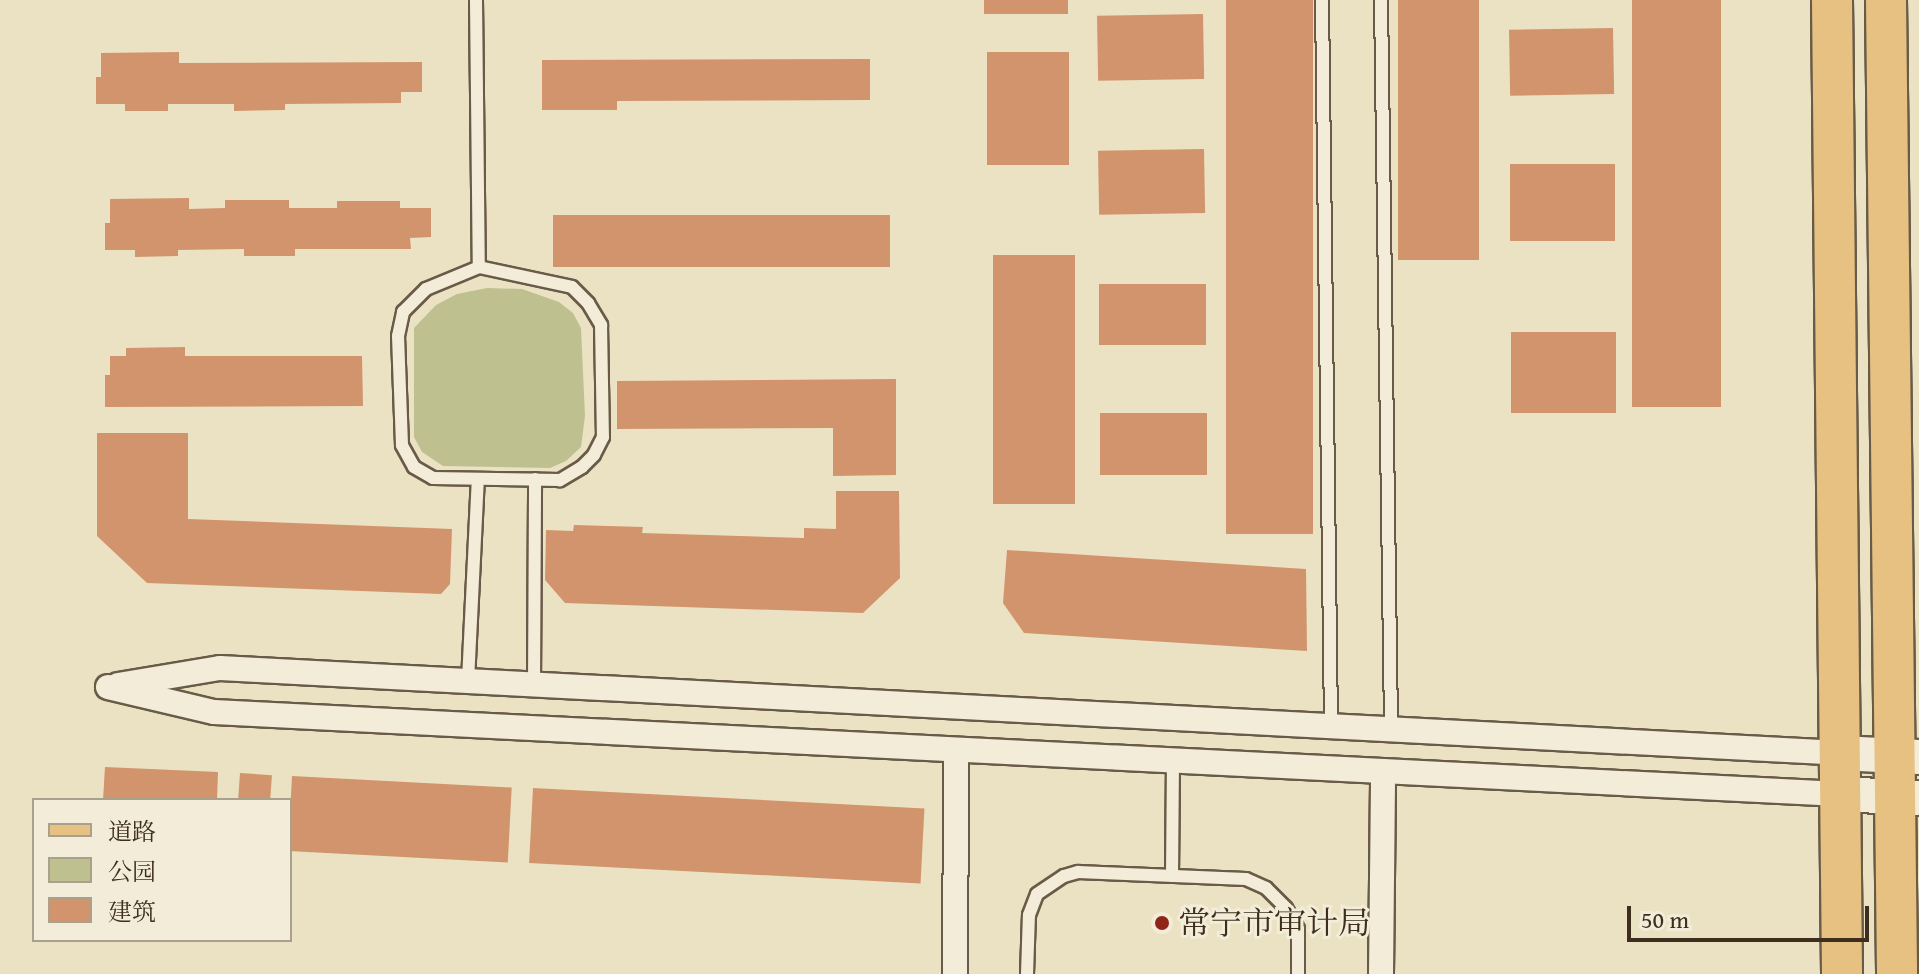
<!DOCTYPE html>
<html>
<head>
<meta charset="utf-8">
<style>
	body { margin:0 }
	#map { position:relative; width:1919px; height:974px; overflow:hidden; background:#ebe2c3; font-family:"Gentium Book Plus","Noto Serif SC",serif }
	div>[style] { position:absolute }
	.green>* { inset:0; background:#bec18f }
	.building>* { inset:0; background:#d2946d; transform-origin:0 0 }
	.roads { filter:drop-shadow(2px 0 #695b47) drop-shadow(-2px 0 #695b47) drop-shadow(0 2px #695b47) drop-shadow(0 -2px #695b47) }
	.service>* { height:12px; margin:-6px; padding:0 6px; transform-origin:6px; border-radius:6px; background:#f2ecd8 }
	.minor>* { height:24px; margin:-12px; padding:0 12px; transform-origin:12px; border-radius:12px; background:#f2ecd8 }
	.secondary>* { height:34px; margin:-17px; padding:0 17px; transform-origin:17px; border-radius:17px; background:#f2ecd8 }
	.primary>* { height:40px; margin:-20px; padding:0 20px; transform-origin:20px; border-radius:20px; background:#e6c182 }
	.dots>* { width:22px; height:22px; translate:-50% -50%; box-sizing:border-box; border:4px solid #f2ecd8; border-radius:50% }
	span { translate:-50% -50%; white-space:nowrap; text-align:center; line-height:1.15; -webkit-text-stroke:6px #f2ecd8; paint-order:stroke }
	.poi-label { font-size:32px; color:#3e2e1e }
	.left { translate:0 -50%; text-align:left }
	.legend { position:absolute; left:32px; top:798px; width:260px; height:144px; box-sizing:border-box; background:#f2ecd8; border:2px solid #aaa08e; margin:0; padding:10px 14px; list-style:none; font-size:24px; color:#3e2e1e }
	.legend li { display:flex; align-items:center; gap:16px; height:40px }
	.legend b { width:40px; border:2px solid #aaa08e }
	.scale { position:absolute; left:1627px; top:906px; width:242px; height:36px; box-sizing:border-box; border:4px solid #3e2e1e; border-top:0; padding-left:10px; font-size:24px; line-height:28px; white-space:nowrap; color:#3e2e1e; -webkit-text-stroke:6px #f2ecd8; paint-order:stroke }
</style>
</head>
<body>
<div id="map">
	<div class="green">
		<div style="clip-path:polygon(487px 288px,522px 289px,559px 302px,573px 313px,581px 328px,585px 416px,581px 447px,566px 461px,550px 468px,443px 466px,422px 452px,414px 437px,414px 328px,436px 305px,457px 294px)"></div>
	</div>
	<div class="building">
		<div style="left:984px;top:0;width:84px;height:14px"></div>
		<div style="left:1226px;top:0;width:87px;height:534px"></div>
		<div style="left:1398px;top:0;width:81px;height:260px"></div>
		<div style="left:1632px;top:0;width:89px;height:407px"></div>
		<div style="left:1203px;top:14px;width:65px;height:106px;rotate:89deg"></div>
		<div style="left:1613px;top:28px;width:66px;height:104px;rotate:89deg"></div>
		<div style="clip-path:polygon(179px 52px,179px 63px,422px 62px,422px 92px,401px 92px,401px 103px,285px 104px,285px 110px,234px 111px,234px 104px,168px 104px,168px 111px,125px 111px,125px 104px,96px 104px,96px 77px,101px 77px,101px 53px)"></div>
		<div style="left:1069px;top:52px;width:113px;height:82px;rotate:90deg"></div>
		<div style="clip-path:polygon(870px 59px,870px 100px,617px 101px,617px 110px,542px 110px,542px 60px)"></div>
		<div style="left:1204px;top:149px;width:64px;height:106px;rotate:89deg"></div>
		<div style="left:1510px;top:164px;width:105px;height:77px"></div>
		<div style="clip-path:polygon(189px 198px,189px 209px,225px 208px,225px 200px,289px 200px,289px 208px,337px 208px,337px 201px,400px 201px,400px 208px,431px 208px,431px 237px,410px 238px,411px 249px,295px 249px,295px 256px,244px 256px,244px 249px,178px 250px,178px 256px,135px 257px,135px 250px,105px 250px,105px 223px,110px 223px,110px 199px)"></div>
		<div style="left:890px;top:215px;width:52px;height:337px;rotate:90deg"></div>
		<div style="left:1075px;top:255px;width:249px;height:82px;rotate:90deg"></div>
		<div style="left:1099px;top:284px;width:107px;height:61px"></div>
		<div style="left:1511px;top:332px;width:105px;height:81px"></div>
		<div style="clip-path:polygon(185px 347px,185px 356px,362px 356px,363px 406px,105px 407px,105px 375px,110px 375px,110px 356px,126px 356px,126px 348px)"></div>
		<div style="clip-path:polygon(896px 379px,896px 475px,833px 476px,833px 428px,617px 429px,617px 381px)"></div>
		<div style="left:1207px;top:413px;width:62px;height:107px;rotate:90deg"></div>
		<div style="clip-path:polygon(97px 433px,188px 433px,188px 519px,452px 529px,450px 584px,441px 594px,147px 583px,97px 536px)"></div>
		<div style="clip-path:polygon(836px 491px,899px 491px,900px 578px,863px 613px,565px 603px,545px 580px,546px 530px,573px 531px,574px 525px,643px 527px,642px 533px,804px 538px,804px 528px,836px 529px)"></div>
		<div style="clip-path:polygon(1007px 550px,1306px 569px,1307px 651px,1024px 633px,1003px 603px)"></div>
		<div style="clip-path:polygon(105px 767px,218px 772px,217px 800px,103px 800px)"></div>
		<div style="left:240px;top:773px;width:32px;height:27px;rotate:4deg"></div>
		<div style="left:292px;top:776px;width:220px;height:75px;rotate:3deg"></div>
		<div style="left:533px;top:788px;width:392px;height:75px;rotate:3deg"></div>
	</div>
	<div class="roads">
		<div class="service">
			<div style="left:476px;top:0;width:267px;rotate:89.4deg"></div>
			<div style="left:1322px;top:0;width:726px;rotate:89.29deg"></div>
			<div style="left:1381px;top:0;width:729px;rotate:89.21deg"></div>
			<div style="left:479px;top:267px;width:95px;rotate:12.1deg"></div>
			<div style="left:572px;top:287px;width:23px;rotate:45deg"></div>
			<div style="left:588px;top:303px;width:26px;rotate:59deg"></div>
			<div style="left:601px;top:325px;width:112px;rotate:89deg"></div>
			<div style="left:603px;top:437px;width:20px;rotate:117deg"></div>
			<div style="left:594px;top:455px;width:17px;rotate:135deg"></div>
			<div style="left:582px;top:467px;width:26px;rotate:149deg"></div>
			<div style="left:560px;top:480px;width:127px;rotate:-179.1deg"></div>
			<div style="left:433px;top:478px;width:22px;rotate:-150deg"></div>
			<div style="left:414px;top:467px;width:25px;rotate:-119deg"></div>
			<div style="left:402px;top:445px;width:109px;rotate:-92.1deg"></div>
			<div style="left:398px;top:336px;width:25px;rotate:-78deg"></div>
			<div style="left:403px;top:312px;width:33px;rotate:-45deg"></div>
			<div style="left:426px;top:289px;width:57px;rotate:-22.5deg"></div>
			<div style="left:468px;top:681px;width:202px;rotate:-87.2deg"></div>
			<div style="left:534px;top:685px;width:206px;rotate:-89.7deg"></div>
			<div style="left:1172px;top:876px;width:116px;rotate:-89.5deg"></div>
			<div style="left:1027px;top:974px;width:59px;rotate:-88.1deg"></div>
			<div style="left:1029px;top:915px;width:22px;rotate:-69deg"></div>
			<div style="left:1037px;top:894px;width:32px;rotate:-34deg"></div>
			<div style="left:1064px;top:876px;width:15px;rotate:-16deg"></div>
			<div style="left:1078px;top:872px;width:168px;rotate:2.4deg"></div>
			<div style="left:1246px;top:879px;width:22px;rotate:24deg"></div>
			<div style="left:1266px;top:888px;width:28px;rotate:45deg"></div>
			<div style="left:1286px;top:908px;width:24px;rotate:60deg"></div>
			<div style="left:1298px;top:929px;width:45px;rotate:90deg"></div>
		</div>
		<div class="minor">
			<div style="left:118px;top:685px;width:103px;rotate:-9.5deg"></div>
			<div style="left:220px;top:668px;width:1622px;rotate:3deg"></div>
			<div style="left:108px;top:687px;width:109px;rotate:13.3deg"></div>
			<div style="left:214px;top:712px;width:1628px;rotate:2.89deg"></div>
			<div style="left:955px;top:974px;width:224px;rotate:-89.7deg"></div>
			<div style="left:1381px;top:974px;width:203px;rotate:-89.4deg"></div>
		</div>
		<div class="secondary">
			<div style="left:1840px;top:753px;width:79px;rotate:2.9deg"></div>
			<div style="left:1840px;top:794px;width:79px;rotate:2.9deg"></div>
		</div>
		<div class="primary">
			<div style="left:1832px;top:0;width:974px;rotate:89.41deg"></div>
			<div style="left:1886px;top:0;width:974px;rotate:89.35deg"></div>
		</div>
	</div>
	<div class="dots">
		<div style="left:1162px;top:923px;background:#8f2418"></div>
	</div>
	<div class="poi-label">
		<span class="left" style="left:1178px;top:923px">常宁市审计局</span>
	</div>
	<ul class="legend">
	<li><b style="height:10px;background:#e6c182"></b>道路</li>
	<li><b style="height:22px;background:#bec18f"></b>公园</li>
	<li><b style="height:22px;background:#d2946d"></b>建筑</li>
	</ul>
	<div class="scale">50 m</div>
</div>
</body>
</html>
